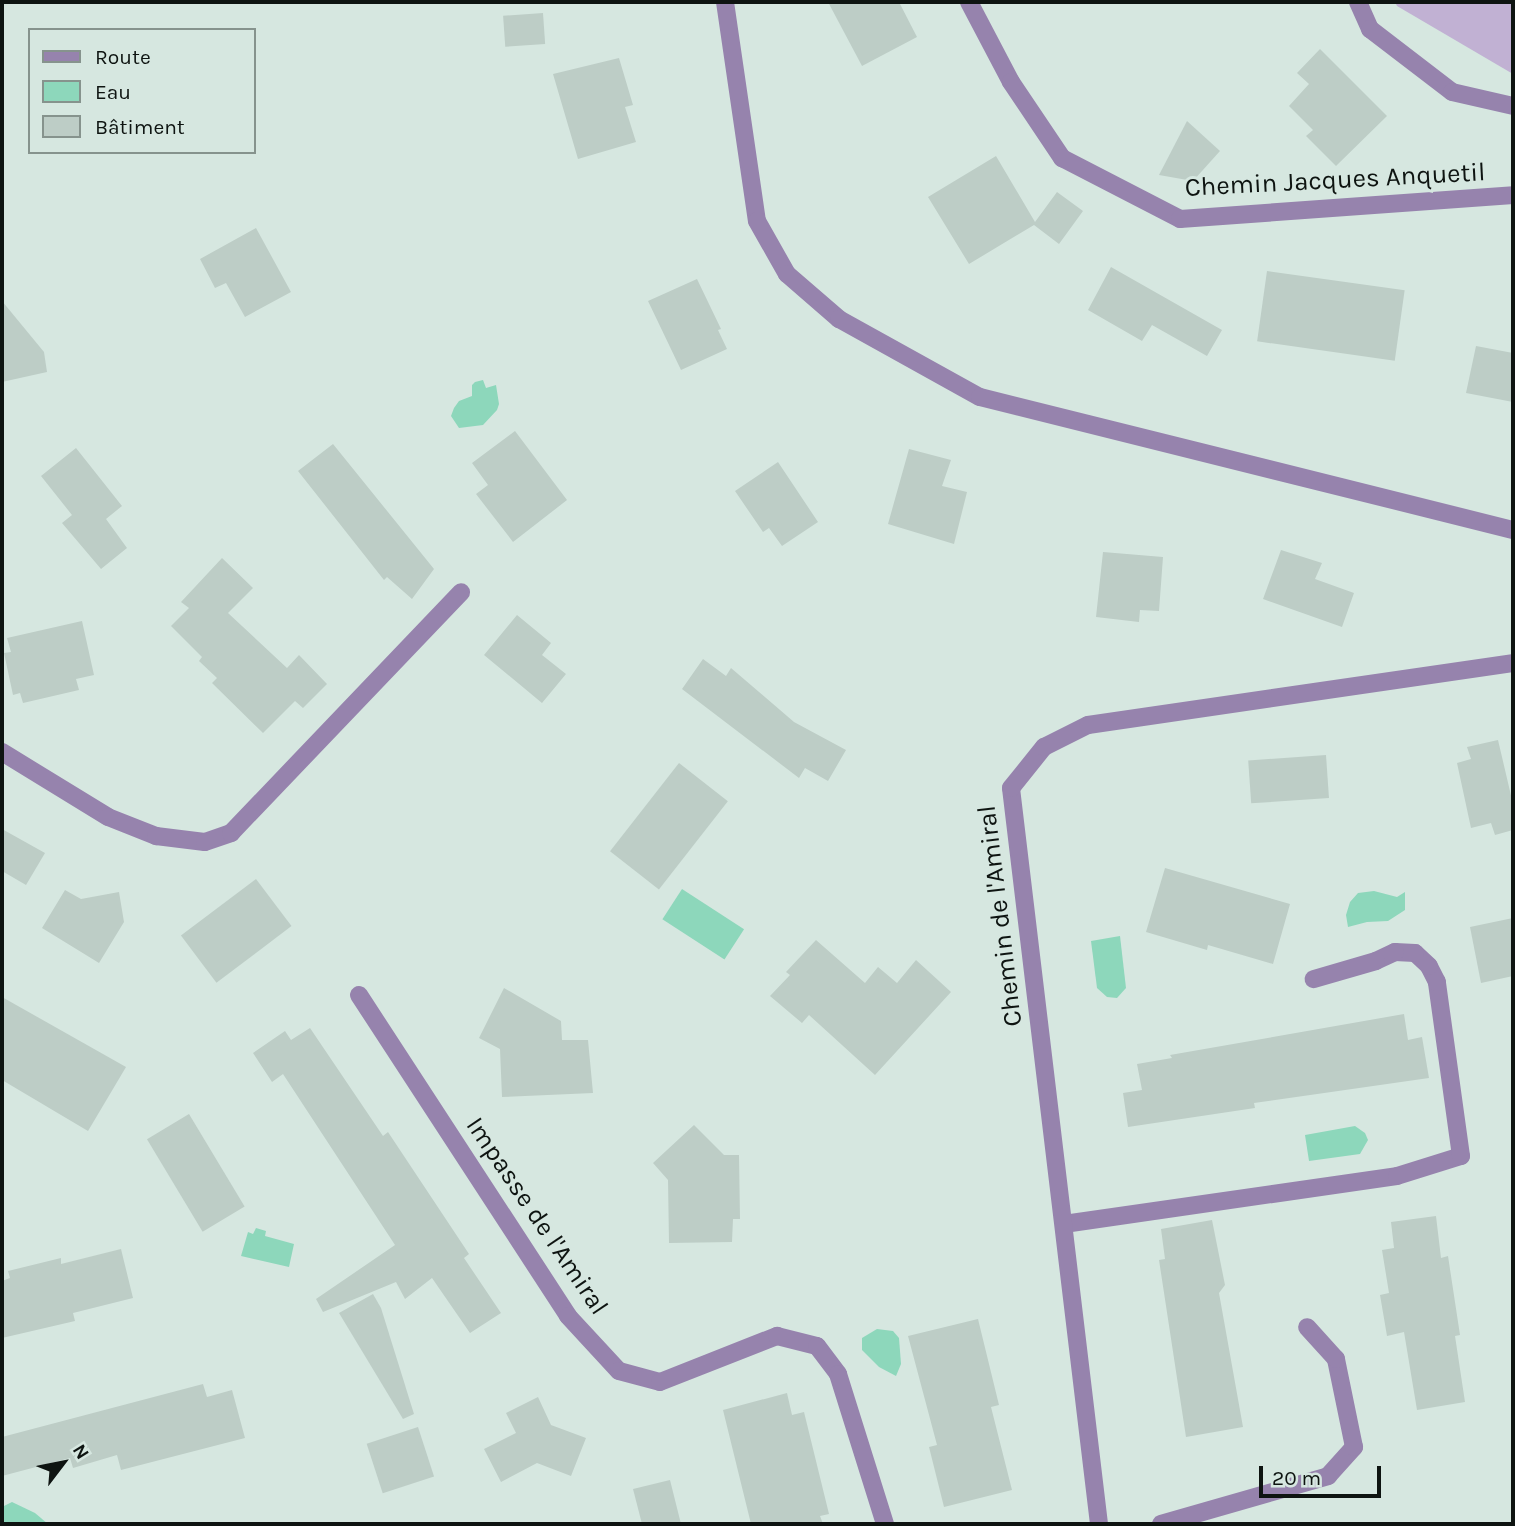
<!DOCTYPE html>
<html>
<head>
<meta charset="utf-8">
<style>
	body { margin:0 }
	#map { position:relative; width:1515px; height:1526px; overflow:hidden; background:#d6e7e0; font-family:Karla,sans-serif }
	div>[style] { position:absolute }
	.green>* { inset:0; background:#c1b1d3 }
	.water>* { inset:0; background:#8dd7bb; transform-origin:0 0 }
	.building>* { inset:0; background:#bdcdc6; transform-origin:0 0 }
	.minor>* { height:18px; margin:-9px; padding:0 9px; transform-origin:9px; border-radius:9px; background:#9683ad }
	span { translate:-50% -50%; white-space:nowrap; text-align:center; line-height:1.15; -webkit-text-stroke:6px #d6e7e0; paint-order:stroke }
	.street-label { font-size:26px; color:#0e1411 }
	.frame { position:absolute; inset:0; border:4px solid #0e1411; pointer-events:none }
	.legend { position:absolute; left:28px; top:28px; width:228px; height:126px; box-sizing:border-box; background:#d6e7e0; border:2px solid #86938d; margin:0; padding:9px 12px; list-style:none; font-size:21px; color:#0e1411 }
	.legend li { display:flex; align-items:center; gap:14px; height:35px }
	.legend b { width:35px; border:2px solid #86938d }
	.north { position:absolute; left:28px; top:1428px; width:70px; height:70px; -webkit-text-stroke:5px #d6e7e0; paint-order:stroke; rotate:58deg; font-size:19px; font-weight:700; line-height:28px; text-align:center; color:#0e1411 }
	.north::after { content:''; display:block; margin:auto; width:24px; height:32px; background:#0e1411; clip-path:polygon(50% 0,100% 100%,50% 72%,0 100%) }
	.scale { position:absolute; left:1259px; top:1466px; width:122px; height:32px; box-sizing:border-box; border:4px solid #0e1411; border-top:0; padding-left:9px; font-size:21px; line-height:24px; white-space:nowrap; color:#0e1411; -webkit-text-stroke:5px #d6e7e0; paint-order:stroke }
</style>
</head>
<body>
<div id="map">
	<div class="green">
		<div style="clip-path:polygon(1395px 2px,1513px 2px,1513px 74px,1397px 6px)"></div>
	</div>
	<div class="water">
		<div style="clip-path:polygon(483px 380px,486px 388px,496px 385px,499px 404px,497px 410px,483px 425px,459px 428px,451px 416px,454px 408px,459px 401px,472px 396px,472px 385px,475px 382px)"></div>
		<div style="left:682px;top:889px;width:74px;height:36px;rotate:33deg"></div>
		<div style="clip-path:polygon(1374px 891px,1397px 897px,1405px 892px,1405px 910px,1388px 921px,1367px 922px,1348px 927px,1346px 915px,1350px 902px,1358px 893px)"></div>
		<div style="clip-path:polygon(1120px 936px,1126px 988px,1117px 998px,1107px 997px,1097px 988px,1091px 941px)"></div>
		<div style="clip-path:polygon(1355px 1126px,1365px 1133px,1368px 1140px,1360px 1154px,1309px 1161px,1305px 1135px)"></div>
		<div style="clip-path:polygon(256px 1228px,266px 1231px,265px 1236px,294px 1244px,289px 1267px,241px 1256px,248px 1232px,253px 1234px)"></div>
		<div style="clip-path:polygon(877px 1329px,893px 1331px,899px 1338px,901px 1364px,896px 1376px,879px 1367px,862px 1350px,862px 1338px)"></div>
		<div style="clip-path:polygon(12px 1502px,35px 1513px,48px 1524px,2px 1524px,2px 1507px)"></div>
	</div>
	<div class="building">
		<div style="clip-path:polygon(828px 2px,899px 2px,917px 37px,862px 66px)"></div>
		<div style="left:543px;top:13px;width:31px;height:40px;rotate:86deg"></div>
		<div style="clip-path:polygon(1320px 49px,1387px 116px,1336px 166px,1306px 136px,1313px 130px,1289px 106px,1309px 84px,1297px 73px)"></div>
		<div style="clip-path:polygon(619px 58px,633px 105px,625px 107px,636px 142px,578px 159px,553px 74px)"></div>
		<div style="clip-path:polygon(1187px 121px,1220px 151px,1193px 181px,1159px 175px)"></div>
		<div style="clip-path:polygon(996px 156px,1035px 222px,1057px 192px,1083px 211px,1059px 244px,1034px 225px,969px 264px,928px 197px)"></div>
		<div style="clip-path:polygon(256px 228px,291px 292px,245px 317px,226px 283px,215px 288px,200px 259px)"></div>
		<div style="clip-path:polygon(1111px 267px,1222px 330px,1207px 356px,1152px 325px,1142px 341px,1088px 310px)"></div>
		<div style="left:1267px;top:271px;width:139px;height:71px;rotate:8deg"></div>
		<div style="clip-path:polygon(697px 279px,721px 329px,718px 330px,727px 349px,681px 370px,648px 301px)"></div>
		<div style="clip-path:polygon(2px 301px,44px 352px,47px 372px,2px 382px)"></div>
		<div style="clip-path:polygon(1476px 346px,1513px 353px,1513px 402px,1466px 393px)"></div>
		<div style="clip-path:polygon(515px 431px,567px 500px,513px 542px,476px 494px,488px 485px,472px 463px)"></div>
		<div style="clip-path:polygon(333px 444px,434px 569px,412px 599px,387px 577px,384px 580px,298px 471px)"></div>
		<div style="clip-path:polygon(76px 448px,122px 506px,106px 519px,127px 548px,101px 569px,62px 523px,72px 515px,41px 476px)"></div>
		<div style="clip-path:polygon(909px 449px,951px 460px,942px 486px,967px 492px,954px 544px,888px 524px)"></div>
		<div style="clip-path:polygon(778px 462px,818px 522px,782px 546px,769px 528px,763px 532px,735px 491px)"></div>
		<div style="clip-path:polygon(1281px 550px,1322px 563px,1315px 579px,1354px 593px,1342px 627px,1263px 599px)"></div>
		<div style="clip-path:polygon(1103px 552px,1163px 557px,1159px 611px,1140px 610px,1139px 622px,1096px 617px)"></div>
		<div style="clip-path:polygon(222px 558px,253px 588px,228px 613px,287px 668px,299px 655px,327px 684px,303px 708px,295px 701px,263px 733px,212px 683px,217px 678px,199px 661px,202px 657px,171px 626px,189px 608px,181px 602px)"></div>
		<div style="clip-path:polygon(517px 615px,551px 643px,542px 655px,566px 674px,542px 703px,484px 655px)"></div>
		<div style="clip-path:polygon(82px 621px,94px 675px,76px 679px,79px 690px,23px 703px,20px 693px,13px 695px,4px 653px,11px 652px,7px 638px)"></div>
		<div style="clip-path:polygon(703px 659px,726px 676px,731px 668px,794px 722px,846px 750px,828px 781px,805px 768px,799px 778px,682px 689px)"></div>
		<div style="clip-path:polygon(1498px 740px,1513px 804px,1513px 830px,1495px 835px,1491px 823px,1471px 828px,1457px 763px,1471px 759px,1467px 747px)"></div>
		<div style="left:1326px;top:755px;width:43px;height:78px;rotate:86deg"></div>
		<div style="left:679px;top:763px;width:62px;height:112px;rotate:38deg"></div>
		<div style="clip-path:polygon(2px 829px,45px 853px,26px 885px,2px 871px)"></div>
		<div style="clip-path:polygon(1165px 868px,1290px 904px,1273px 964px,1208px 945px,1207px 950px,1146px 932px)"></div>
		<div style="left:256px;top:879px;width:59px;height:94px;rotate:53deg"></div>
		<div style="clip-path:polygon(65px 890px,81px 899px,119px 892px,124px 922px,99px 963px,42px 928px)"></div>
		<div style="clip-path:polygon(1513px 918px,1513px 976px,1481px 983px,1470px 927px)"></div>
		<div style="clip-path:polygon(816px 940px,865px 983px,878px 967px,897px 983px,916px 960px,951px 992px,875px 1075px,809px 1015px,802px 1023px,770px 996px,790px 975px,786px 972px)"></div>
		<div style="clip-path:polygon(504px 988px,561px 1021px,562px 1040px,588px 1040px,593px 1093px,502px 1097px,500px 1049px,479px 1038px)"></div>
		<div style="clip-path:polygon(2px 997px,126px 1067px,88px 1131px,2px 1080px)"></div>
		<div style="clip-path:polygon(1404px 1014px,1408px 1040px,1422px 1037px,1429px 1078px,1254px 1103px,1255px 1108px,1128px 1127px,1123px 1093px,1142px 1090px,1137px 1064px,1172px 1058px,1170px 1055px)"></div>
		<div style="clip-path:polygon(310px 1028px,383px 1136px,388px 1132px,469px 1254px,464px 1258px,501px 1313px,470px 1333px,432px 1278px,405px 1299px,396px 1282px,323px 1312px,316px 1299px,395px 1245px,283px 1074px,272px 1082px,253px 1053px,285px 1031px,291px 1040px)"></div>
		<div style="left:189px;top:1114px;width:108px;height:49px;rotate:59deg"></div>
		<div style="clip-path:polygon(694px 1125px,724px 1155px,739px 1155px,740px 1219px,733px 1219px,732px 1242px,669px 1243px,668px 1180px,653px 1163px)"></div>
		<div style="clip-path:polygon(1436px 1216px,1441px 1258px,1448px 1256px,1460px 1335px,1455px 1336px,1465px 1402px,1417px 1410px,1404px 1332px,1387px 1336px,1380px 1295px,1389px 1293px,1382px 1250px,1394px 1248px,1391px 1222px)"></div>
		<div style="clip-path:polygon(1212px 1220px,1225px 1285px,1219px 1293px,1243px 1427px,1186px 1437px,1159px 1260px,1165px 1259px,1161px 1229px)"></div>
		<div style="clip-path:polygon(121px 1249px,133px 1298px,73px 1313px,75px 1321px,2px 1338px,2px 1281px,10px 1278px,8px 1271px,61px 1258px,61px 1264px)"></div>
		<div style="clip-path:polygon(373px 1294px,381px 1308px,414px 1414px,403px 1419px,339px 1313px)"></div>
		<div style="clip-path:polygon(978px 1319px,999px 1405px,991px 1407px,1012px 1490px,944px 1507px,929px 1447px,937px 1445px,908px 1336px)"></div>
		<div style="clip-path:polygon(203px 1384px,207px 1397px,232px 1390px,245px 1438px,121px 1470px,117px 1455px,73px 1468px,70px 1458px,2px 1476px,2px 1437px)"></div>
		<div style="clip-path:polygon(787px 1393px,792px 1415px,804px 1412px,829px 1514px,820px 1516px,823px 1524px,751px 1524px,723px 1410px)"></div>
		<div style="clip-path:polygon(538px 1397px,551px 1425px,586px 1438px,571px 1476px,537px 1463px,501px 1482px,484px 1449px,516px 1433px,506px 1413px)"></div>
		<div style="left:418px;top:1427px;width:52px;height:54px;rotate:72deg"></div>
		<div style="clip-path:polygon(670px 1480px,681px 1524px,642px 1524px,633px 1489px)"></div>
	</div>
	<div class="minor">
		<div style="left:725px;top:2px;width:221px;rotate:81.7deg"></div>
		<div style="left:757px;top:221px;width:61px;rotate:60.5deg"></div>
		<div style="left:787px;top:274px;width:69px;rotate:40.9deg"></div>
		<div style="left:839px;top:319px;width:161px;rotate:29deg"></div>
		<div style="left:980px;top:397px;width:549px;rotate:14.01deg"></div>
		<div style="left:969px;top:2px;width:90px;rotate:62.3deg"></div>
		<div style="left:1011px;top:82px;width:92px;rotate:56.1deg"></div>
		<div style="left:1062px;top:158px;width:133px;rotate:27.3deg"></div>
		<div style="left:1180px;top:219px;width:334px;rotate:-4.1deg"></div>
		<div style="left:1358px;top:2px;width:30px;rotate:66deg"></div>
		<div style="left:1370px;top:29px;width:103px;rotate:37.5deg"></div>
		<div style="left:1452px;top:92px;width:63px;rotate:12.9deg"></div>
		<div style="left:2px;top:752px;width:124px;rotate:31.5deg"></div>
		<div style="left:108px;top:817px;width:52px;rotate:21.6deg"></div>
		<div style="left:156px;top:836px;width:49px;rotate:7deg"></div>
		<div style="left:205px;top:842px;width:28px;rotate:-19deg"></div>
		<div style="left:231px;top:833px;width:333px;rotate:-46.3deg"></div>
		<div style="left:359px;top:995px;width:383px;rotate:56.9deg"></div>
		<div style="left:568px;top:1316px;width:75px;rotate:47.2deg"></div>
		<div style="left:619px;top:1371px;width:42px;rotate:15deg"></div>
		<div style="left:660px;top:1382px;width:126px;rotate:-21.5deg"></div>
		<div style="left:777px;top:1336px;width:41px;rotate:14deg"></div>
		<div style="left:817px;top:1346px;width:35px;rotate:53deg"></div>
		<div style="left:838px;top:1374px;width:157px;rotate:72.6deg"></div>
		<div style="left:1064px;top:1224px;width:336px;rotate:-8.2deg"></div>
		<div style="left:1397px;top:1176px;width:67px;rotate:-17.4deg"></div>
		<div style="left:1461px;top:1156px;width:176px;rotate:-97.9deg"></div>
		<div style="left:1437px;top:982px;width:18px;rotate:-117deg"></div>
		<div style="left:1429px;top:966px;width:19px;rotate:-137deg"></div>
		<div style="left:1415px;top:953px;width:20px;rotate:-177deg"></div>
		<div style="left:1395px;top:952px;width:21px;rotate:155deg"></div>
		<div style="left:1376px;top:961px;width:65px;rotate:163.8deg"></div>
		<div style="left:1099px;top:1524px;width:741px;rotate:-96.82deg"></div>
		<div style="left:1011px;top:788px;width:53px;rotate:-51.2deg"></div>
		<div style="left:1044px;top:747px;width:49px;rotate:-26.6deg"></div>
		<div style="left:1088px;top:725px;width:429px;rotate:-8.3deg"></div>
		<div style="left:1161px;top:1524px;width:174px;rotate:-16deg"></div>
		<div style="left:1328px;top:1476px;width:39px;rotate:-48deg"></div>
		<div style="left:1354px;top:1447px;width:90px;rotate:-101.6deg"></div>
		<div style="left:1336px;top:1359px;width:43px;rotate:-132.2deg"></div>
	</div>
	<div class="street-label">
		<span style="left:1335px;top:180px;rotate:-3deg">Chemin Jacques Anquetil</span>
		<span style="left:1000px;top:916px;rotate:-97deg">Chemin de l'Amiral</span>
		<span style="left:537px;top:1216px;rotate:56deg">Impasse de l'Amiral</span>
	</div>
	<div class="frame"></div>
	<ul class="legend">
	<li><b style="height:9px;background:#9683ad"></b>Route</li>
	<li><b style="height:19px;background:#8dd7bb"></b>Eau</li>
	<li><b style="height:19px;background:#bdcdc6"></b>Bâtiment</li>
	</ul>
	<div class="north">N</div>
	<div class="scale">20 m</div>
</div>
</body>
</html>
